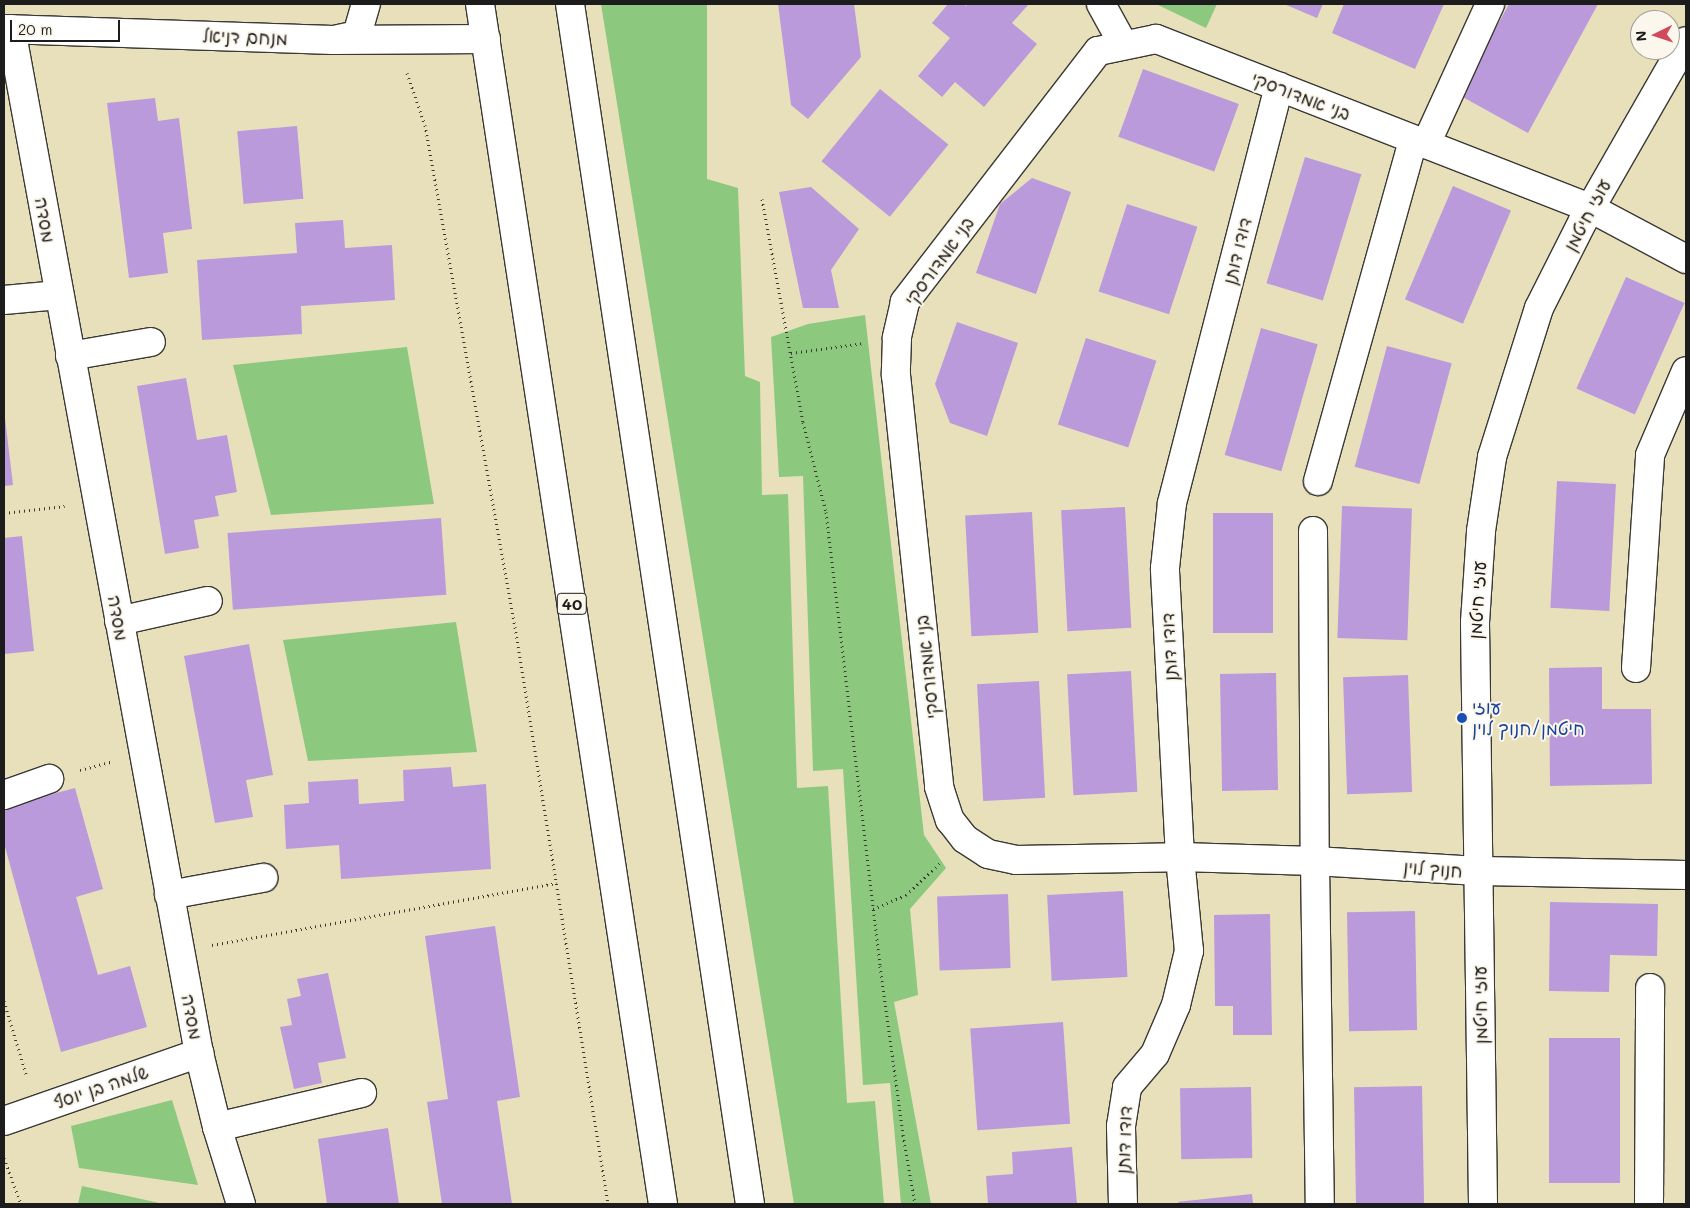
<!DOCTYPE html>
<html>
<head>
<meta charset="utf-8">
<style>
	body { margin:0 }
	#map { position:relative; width:1690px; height:1208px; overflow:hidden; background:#e7e0bb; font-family:Mali,"Playpen Sans Hebrew",sans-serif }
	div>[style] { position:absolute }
	.green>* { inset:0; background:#8cc97f }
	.building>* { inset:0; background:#ba9adb; transform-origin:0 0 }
	.path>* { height:3px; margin-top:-1.5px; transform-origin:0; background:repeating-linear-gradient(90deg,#3a3934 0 1px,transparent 0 5px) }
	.roads { filter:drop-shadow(1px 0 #3a3934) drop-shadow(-1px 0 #3a3934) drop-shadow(0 1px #3a3934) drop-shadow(0 -1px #3a3934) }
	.minor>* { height:28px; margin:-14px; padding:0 14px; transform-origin:14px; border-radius:14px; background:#fff }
	.highway>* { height:28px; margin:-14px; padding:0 14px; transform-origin:14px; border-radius:14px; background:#fff }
	.dots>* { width:14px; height:14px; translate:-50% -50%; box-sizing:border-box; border:2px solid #fbf7ec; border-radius:50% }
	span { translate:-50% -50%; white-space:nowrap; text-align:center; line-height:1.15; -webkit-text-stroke:4px #fbf7ec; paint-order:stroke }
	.shield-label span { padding:1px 4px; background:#fbf7ec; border:1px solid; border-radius:4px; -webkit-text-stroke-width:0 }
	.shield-label { font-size:16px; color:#1c1c1c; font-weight:700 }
	.street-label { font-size:18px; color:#1c1c1c }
	.transit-label { font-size:18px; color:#164399 }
	.left { translate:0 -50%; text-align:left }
	.frame { position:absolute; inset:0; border:5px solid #1c1c1c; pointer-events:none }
	.north { position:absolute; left:1630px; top:10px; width:50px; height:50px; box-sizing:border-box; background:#fbf7ec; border:1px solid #a29f99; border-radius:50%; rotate:266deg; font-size:14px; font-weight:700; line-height:20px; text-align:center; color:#1c1c1c }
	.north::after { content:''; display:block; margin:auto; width:18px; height:22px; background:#d1495b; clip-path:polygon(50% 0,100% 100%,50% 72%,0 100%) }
	.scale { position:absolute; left:10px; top:20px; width:110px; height:22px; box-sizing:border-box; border:2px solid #1c1c1c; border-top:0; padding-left:6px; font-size:15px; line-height:18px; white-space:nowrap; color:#1c1c1c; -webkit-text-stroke:4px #fbf7ec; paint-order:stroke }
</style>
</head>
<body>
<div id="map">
	<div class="green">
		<div style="clip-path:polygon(601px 4px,707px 4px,707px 179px,738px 188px,745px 376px,760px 382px,762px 495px,788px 494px,797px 788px,828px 786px,847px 1103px,875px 1101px,884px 1204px,794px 1204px)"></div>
		<div style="clip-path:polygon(1156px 4px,1217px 4px,1206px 28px)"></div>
		<div style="clip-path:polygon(865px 315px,924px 835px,946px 868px,910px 909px,918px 995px,894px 1002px,931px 1204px,901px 1204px,890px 1083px,863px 1085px,843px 769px,813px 771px,803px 476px,779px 477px,771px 337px,808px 324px)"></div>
		<div style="clip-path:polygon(407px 347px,434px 504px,271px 515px,233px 365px)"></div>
		<div style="clip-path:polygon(456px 622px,477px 752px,308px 761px,283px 640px)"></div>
		<div style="clip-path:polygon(172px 1100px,198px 1185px,79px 1168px,71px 1126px)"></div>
		<div style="clip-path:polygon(82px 1186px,164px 1204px,78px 1204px)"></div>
	</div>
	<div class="building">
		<div style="clip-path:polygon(778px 4px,854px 4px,861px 57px,808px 119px,791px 105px)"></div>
		<div style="clip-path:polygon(948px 4px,964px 4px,966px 6px,968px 4px,1029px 4px,1012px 23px,1037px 44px,984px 107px,955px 82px,942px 97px,918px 76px,950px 38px,932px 23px)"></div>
		<div style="clip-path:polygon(1284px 4px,1323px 4px,1317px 18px)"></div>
		<div style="clip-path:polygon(1344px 4px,1444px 4px,1415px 69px,1332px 33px)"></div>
		<div style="clip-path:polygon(1509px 4px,1598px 4px,1528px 133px,1459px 95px)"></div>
		<div style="left:1143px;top:69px;width:102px;height:72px;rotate:20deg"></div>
		<div style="left:880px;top:89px;width:88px;height:93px;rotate:39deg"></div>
		<div style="clip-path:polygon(155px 98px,158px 121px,179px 118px,192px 229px,163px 233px,168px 273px,129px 278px,107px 103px)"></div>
		<div style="left:297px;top:126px;width:73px;height:60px;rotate:85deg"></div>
		<div style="left:1305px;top:157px;width:59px;height:132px;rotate:17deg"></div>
		<div style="clip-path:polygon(1032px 178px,1071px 192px,1036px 294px,976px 273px,1000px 204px)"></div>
		<div style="left:1453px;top:186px;width:63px;height:123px;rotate:23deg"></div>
		<div style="clip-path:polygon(811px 187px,859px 229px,831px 270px,839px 308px,803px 308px,779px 192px)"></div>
		<div style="left:1127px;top:204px;width:74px;height:92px;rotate:18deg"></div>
		<div style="clip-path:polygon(343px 220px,345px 248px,392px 245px,395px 300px,301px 306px,302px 334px,202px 340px,197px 260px,297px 253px,295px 223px)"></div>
		<div style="left:1626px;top:277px;width:64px;height:122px;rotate:24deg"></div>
		<div style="clip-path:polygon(957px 322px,1018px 343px,987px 436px,950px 423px,935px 384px)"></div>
		<div style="left:1261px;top:328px;width:59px;height:132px;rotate:16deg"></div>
		<div style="left:1086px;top:338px;width:74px;height:91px;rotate:18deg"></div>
		<div style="left:1387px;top:346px;width:67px;height:125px;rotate:15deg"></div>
		<div style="clip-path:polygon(186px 378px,197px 440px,227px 435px,237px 492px,215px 496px,219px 516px,194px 520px,199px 548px,165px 554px,137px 386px)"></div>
		<div style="clip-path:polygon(4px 410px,13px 485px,4px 486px)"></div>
		<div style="left:1557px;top:481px;width:59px;height:127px;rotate:3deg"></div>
		<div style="left:1342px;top:506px;width:70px;height:132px;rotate:2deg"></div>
		<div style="left:1125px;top:507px;width:121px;height:64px;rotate:87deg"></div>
		<div style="left:1032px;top:512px;width:121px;height:67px;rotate:87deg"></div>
		<div style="left:1273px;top:513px;width:120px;height:60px;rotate:90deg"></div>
		<div style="left:441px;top:518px;width:77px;height:214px;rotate:86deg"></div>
		<div style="clip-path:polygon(22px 536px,34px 651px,4px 654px,4px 538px)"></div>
		<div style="clip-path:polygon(249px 644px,273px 775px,246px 780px,253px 817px,215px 823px,184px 656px)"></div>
		<div style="clip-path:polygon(1602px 667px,1602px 709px,1651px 709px,1652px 784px,1550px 786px,1549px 668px)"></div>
		<div style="left:1131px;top:671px;width:121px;height:64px;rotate:87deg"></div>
		<div style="left:1276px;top:673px;width:117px;height:56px;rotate:89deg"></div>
		<div style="left:1408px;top:675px;width:117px;height:65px;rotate:88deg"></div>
		<div style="left:1039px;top:681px;width:117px;height:62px;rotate:87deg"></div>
		<div style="clip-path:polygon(451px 767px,453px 787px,486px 784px,491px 869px,341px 879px,339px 845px,286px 849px,284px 805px,309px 803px,308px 782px,358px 779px,359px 804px,404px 801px,403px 770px)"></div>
		<div style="clip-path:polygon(75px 788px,103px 889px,76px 897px,98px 975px,130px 966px,147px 1027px,61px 1052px,4px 843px,4px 807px)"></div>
		<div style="left:1123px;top:891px;width:86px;height:76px;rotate:87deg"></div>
		<div style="left:1008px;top:894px;width:74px;height:71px;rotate:88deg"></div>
		<div style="clip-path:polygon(1550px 902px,1658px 904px,1657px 956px,1610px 955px,1609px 992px,1549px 991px)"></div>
		<div style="left:1415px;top:911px;width:119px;height:68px;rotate:89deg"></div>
		<div style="clip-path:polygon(1270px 914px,1272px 1035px,1233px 1035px,1233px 1006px,1215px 1006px,1214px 915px)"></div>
		<div style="clip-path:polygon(495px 926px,520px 1097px,497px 1101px,512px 1204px,442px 1204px,427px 1102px,448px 1099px,425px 936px)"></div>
		<div style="clip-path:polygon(328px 973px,346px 1058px,318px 1063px,322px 1083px,294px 1089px,280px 1027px,292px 1025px,287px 999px,301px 996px,297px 979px)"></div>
		<div style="left:1063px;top:1022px;width:102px;height:93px;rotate:86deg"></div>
		<div style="left:1549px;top:1038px;width:71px;height:145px"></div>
		<div style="left:1422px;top:1086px;width:118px;height:68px;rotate:89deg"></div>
		<div style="left:1251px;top:1087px;width:71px;height:71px;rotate:89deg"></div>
		<div style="clip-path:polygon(388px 1128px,399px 1204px,327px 1204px,318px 1139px)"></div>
		<div style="clip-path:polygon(1072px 1147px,1077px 1204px,988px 1204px,986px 1176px,1013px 1174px,1012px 1152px)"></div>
		<div style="left:1252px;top:1194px;width:10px;height:74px;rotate:84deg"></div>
	</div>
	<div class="path">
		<div style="left:407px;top:73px;width:55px;rotate:70.9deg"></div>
		<div style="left:425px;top:125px;width:510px;rotate:79.84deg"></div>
		<div style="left:515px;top:627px;width:584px;rotate:80.84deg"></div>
		<div style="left:762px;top:199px;width:227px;rotate:79.6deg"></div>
		<div style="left:803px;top:422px;width:93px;rotate:75.7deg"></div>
		<div style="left:826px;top:512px;width:457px;rotate:83.2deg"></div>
		<div style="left:880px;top:966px;width:171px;rotate:82.2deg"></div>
		<div style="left:903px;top:1135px;width:70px;rotate:80.1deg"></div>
		<div style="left:791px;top:353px;width:74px;rotate:-7.8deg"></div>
		<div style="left:4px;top:513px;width:61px;rotate:-6.5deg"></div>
		<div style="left:80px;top:770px;width:34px;rotate:-15deg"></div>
		<div style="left:873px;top:909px;width:36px;rotate:-23deg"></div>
		<div style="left:906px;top:895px;width:48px;rotate:-43.3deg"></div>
		<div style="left:212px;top:945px;width:350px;rotate:-10.2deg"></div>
		<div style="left:4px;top:1001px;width:79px;rotate:73.2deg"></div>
		<div style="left:4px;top:1158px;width:49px;rotate:69.7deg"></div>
	</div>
	<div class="roads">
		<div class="minor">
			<div style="left:1101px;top:4px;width:46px;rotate:61.2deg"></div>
			<div style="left:4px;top:29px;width:329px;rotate:1.9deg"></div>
			<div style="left:333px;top:40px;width:153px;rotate:-0.4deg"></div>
			<div style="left:11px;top:29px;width:1041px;rotate:79.6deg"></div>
			<div style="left:199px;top:1053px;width:76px;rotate:76.3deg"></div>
			<div style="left:217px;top:1127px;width:81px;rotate:72.7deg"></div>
			<div style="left:334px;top:40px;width:24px;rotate:-12deg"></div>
			<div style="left:357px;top:35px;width:32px;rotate:-74deg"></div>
			<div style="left:1426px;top:144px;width:154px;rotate:-65.4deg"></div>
			<div style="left:1686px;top:259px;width:109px;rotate:-152deg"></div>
			<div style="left:1590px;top:208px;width:466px;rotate:-158.7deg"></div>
			<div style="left:1156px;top:39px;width:59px;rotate:168.3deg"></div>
			<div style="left:1098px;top:51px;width:317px;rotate:127.6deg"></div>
			<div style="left:905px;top:302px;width:37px;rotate:103deg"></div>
			<div style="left:897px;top:338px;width:37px;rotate:92deg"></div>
			<div style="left:896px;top:375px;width:414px;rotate:84deg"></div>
			<div style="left:939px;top:787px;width:35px;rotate:72deg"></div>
			<div style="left:950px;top:820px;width:24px;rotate:52deg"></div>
			<div style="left:965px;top:839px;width:27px;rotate:33deg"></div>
			<div style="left:988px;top:854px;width:29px;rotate:12deg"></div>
			<div style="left:1016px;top:860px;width:164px;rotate:-1deg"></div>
			<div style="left:1180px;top:857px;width:135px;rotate:1.7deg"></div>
			<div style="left:1315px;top:861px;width:163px;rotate:3.5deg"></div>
			<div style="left:1478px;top:871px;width:208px;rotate:1.1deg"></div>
			<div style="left:4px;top:300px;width:55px;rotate:-5.2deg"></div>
			<div style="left:70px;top:356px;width:82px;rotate:-9.8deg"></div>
			<div style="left:1318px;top:481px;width:354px;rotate:-74.4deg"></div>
			<div style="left:1313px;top:531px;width:330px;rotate:89.7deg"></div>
			<div style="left:1315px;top:861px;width:343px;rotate:89.2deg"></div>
			<div style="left:119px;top:621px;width:91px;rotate:-12.7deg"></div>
			<div style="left:1636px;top:668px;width:213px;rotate:-86.2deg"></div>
			<div style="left:1650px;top:455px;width:91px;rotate:-66.8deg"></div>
			<div style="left:4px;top:795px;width:48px;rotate:-19.6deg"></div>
			<div style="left:169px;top:895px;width:96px;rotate:-10.3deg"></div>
			<div style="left:4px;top:1121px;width:207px;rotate:-19.2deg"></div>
			<div style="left:217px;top:1127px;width:149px;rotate:-13.2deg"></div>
			<div style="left:1123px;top:1204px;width:78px;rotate:-91.5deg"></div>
			<div style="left:1121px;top:1126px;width:39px;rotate:-81deg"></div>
			<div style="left:1127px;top:1087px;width:43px;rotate:-49.7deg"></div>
			<div style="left:1155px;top:1054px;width:53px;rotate:-66.8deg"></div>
			<div style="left:1176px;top:1005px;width:56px;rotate:-76.5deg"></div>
			<div style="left:1189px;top:951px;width:94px;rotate:-95.5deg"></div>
			<div style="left:1180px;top:857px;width:289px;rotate:-93deg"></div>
			<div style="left:1165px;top:568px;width:65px;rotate:-83.9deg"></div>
			<div style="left:1172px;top:503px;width:430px;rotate:-75.6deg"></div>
			<div style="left:1483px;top:1204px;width:582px;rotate:-90.79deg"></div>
			<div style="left:1475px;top:622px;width:91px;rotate:-86.2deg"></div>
			<div style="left:1481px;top:531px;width:75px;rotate:-81.5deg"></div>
			<div style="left:1492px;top:457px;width:156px;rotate:-72.5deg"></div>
			<div style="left:1539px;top:308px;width:97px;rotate:-63.2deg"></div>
			<div style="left:1583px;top:221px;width:207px;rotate:-60.2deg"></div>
			<div style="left:1649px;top:1204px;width:216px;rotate:-89.7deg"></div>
		</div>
		<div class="highway">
			<div style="left:480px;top:4px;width:1214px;rotate:81.33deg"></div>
			<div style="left:570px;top:4px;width:1213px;rotate:81.47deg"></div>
		</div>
	</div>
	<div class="dots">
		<div style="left:1462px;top:718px;background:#1a4fb4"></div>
	</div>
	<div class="shield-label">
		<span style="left:572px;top:604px">40</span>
	</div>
	<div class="street-label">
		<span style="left:245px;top:37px;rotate:2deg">מנחם דניאל</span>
		<span style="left:1301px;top:96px;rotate:21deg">בני אמדורסקי</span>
		<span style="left:1587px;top:215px;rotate:-62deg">עוזי חיטמן</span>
		<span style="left:45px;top:220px;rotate:80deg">מסדה</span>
		<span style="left:1237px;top:251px;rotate:-76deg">דודו דותן</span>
		<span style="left:939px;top:261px;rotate:-54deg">בני אמדורסקי</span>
		<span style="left:1477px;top:600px;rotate:-87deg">עוזי חיטמן</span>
		<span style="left:118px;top:618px;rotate:80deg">מסדה</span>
		<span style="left:1169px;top:647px;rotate:-93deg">דודו דותן</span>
		<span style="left:927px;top:667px;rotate:-96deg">בני אמדורסקי</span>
		<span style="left:1433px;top:869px;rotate:4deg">חנוך לוין</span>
		<span style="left:1480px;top:1005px;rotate:-91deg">עוזי חיטמן</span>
		<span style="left:192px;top:1017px;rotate:79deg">מסדה</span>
		<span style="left:101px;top:1087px;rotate:-19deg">שלמה בן יוסף</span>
		<span style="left:1124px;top:1140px;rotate:-88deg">דודו דותן</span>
	</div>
	<div class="transit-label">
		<span class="left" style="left:1472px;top:718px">עוזי<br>חיטמן/חנוך לוין</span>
	</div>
	<div class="frame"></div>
	<div class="north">N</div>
	<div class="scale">20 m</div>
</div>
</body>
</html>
